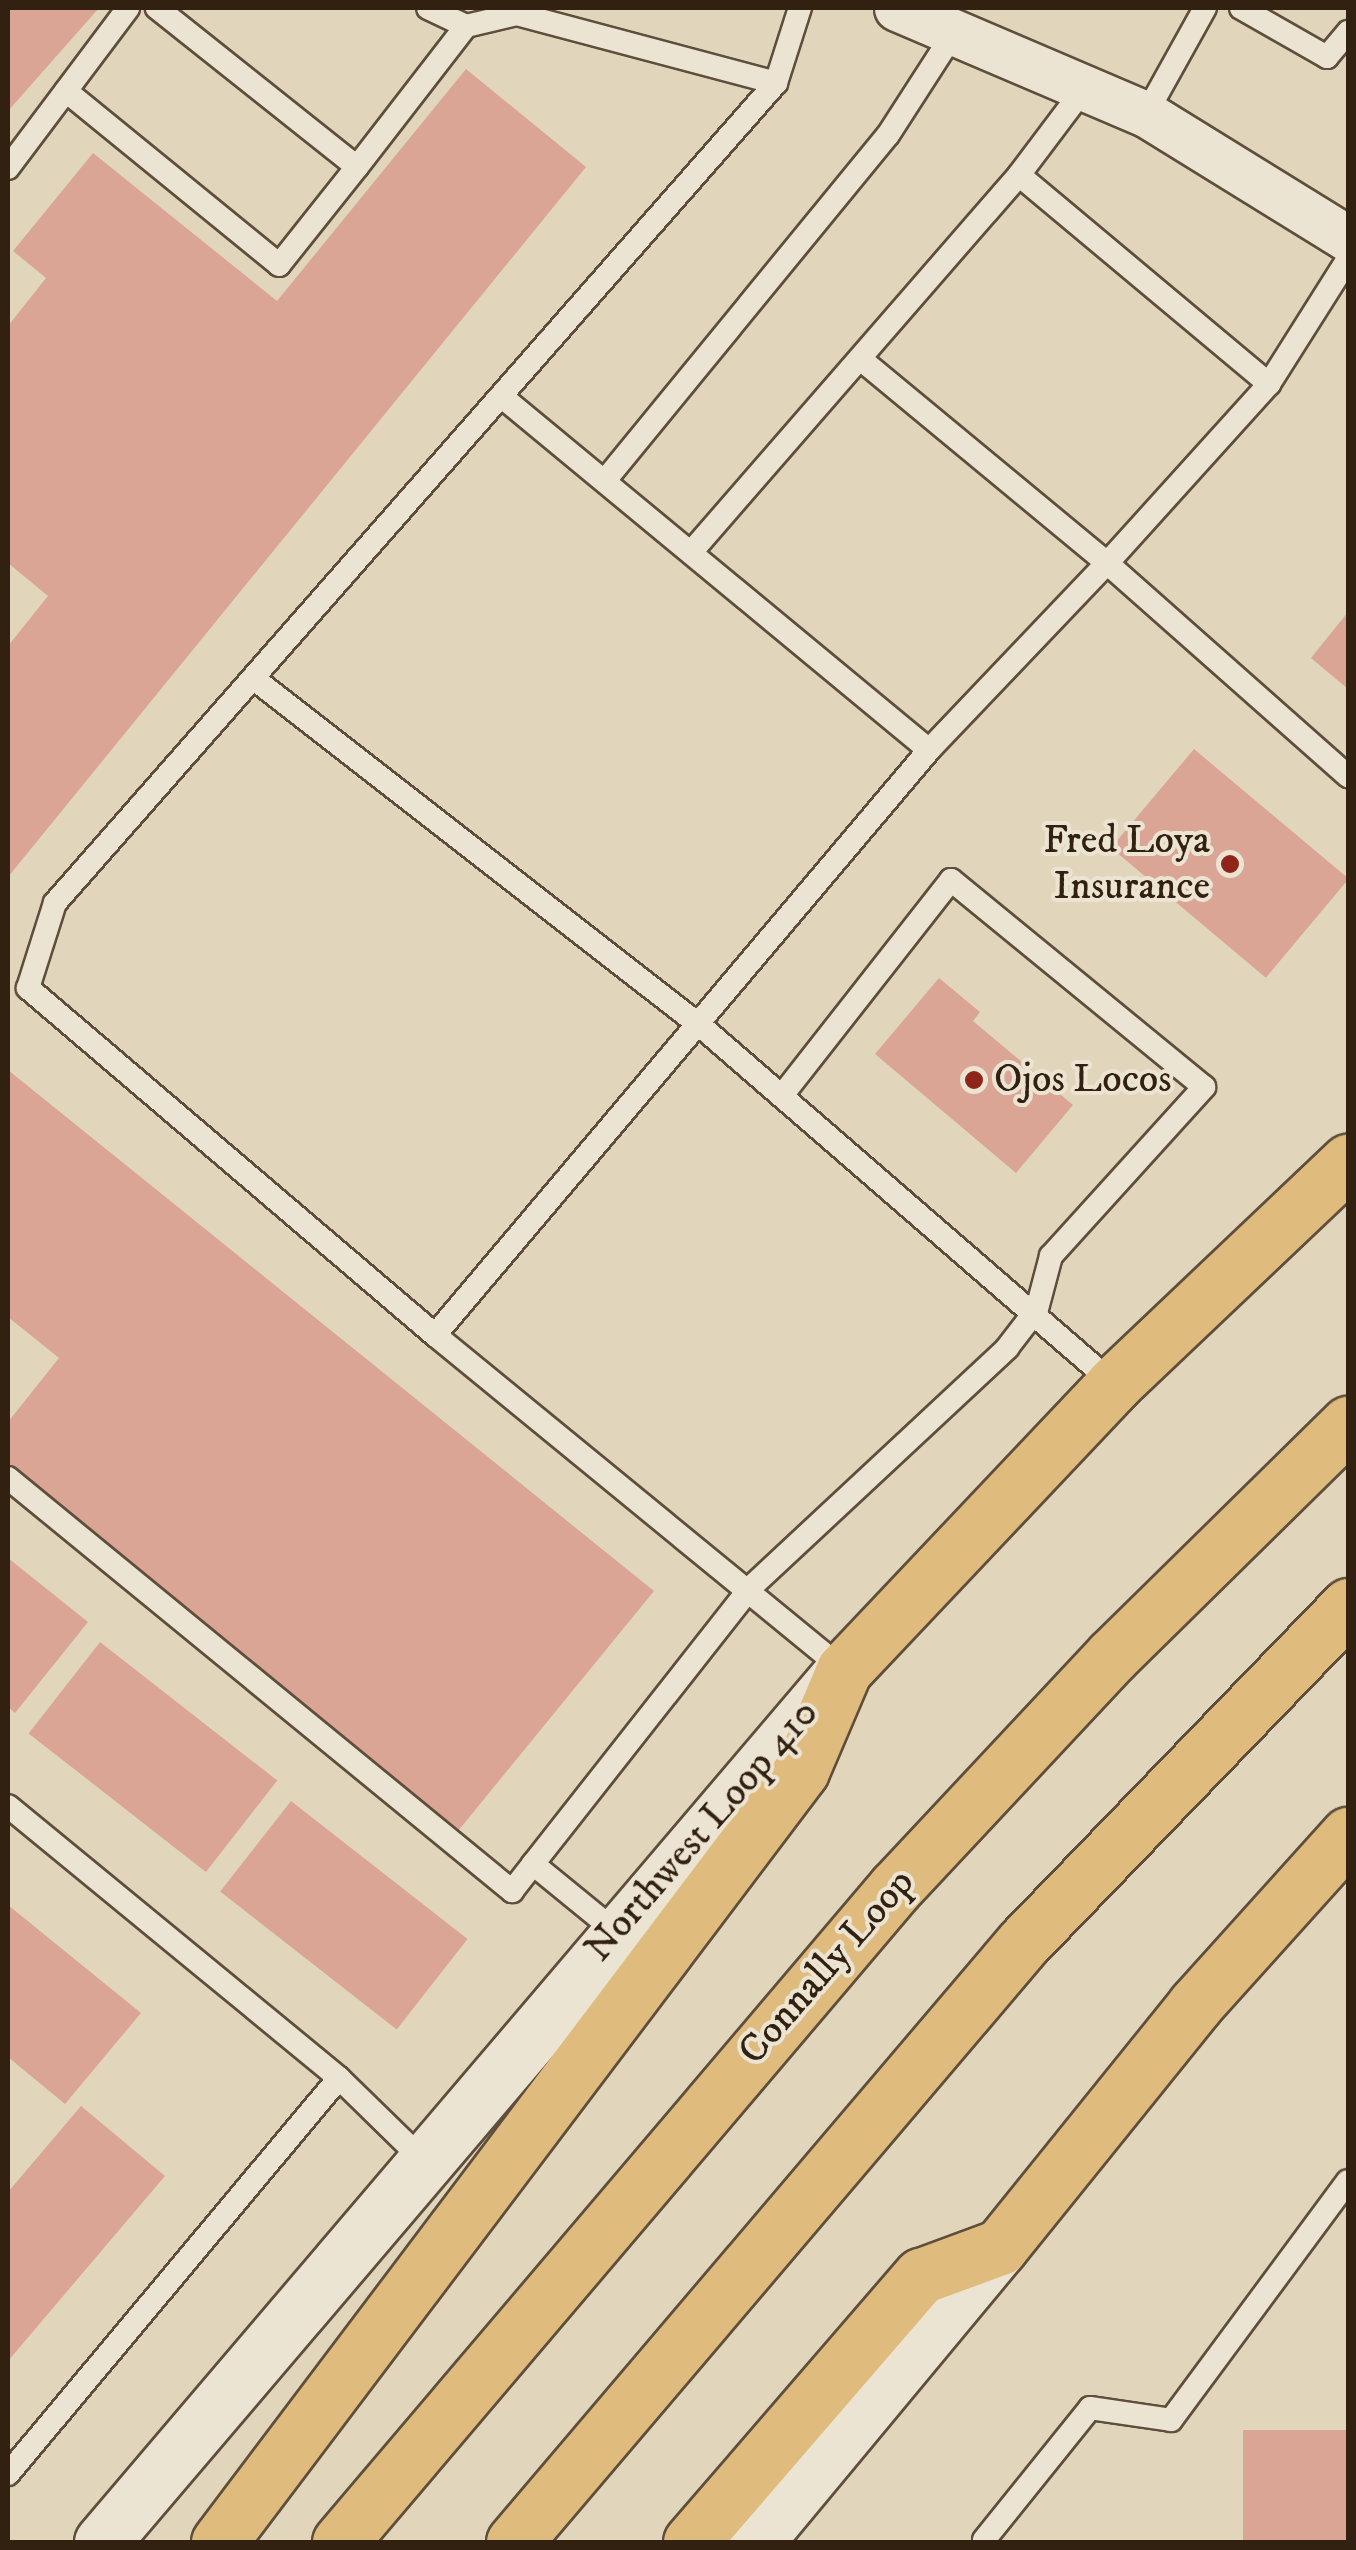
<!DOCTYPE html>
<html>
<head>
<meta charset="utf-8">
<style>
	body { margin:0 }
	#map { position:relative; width:1356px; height:2550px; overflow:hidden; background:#e1d6bb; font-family:"IM FELL DW Pica",serif }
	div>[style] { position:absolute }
	.building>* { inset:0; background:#daa595; transform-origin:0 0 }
	.roads { filter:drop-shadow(2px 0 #5e4e3b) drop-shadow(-2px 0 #5e4e3b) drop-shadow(0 2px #5e4e3b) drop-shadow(0 -2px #5e4e3b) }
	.service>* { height:22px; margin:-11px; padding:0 11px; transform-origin:11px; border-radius:11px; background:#ece4d3 }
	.minor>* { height:45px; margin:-22.5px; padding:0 22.5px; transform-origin:22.5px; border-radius:22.5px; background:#ece4d3 }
	.secondary>* { height:55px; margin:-27.5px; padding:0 27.5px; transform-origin:27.5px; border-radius:27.5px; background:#ece4d3 }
	.primary>* { height:55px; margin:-27.5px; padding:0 27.5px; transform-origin:27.5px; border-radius:27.5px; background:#e0bb7e }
	.motorway>* { height:55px; margin:-27.5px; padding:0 27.5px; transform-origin:27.5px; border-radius:27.5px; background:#e0bb7e }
	.dots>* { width:28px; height:28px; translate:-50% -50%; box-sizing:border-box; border:5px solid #ece4d3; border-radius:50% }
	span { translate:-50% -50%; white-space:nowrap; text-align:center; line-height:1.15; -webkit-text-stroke:8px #ece4d3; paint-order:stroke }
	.poi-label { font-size:40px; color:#322010 }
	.right { translate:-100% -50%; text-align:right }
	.left { translate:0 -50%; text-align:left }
	.street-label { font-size:40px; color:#322010 }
	.frame { position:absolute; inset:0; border:10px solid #322010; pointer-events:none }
</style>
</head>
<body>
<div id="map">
	<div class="building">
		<div style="clip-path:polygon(8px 8px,99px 8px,8px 111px)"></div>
		<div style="clip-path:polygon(466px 69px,586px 167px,8px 877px,8px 646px,48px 596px,8px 563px,8px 326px,46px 278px,13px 251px,93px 153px,277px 301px)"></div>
		<div style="clip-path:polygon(1348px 612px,1348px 689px,1311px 658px)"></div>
		<div style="left:1194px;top:749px;width:202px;height:129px;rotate:40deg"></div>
		<div style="clip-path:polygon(939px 978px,980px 1012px,973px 1021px,1073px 1105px,1016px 1173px,875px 1054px)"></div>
		<div style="clip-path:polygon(8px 1070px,654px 1591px,458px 1831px,8px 1468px,8px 1422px,59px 1358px,8px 1317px)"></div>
		<div style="clip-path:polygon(8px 1558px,88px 1622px,15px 1713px,8px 1707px)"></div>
		<div style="left:100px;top:1642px;width:225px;height:116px;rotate:38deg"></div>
		<div style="left:291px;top:1801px;width:224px;height:115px;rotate:38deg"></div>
		<div style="clip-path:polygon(8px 1905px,141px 2013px,65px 2104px,8px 2057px)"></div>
		<div style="clip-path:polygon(81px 2106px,165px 2176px,8px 2361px,8px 2192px)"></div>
		<div style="left:1348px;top:2430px;width:112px;height:105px;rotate:90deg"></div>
	</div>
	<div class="roads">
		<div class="service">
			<div style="left:428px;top:8px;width:42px;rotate:25.3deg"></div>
			<div style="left:466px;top:26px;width:52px;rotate:-13.2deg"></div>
			<div style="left:517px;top:14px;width:268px;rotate:14.9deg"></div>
			<div style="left:1241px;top:8px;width:99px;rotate:29.7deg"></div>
			<div style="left:1327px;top:57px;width:33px;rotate:-50deg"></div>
			<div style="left:1086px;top:86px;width:111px;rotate:127deg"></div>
			<div style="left:1019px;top:175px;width:326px;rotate:39.9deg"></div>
			<div style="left:66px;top:91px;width:275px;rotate:39.2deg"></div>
			<div style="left:279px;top:265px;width:125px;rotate:-51.5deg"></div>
			<div style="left:357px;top:167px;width:256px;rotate:-141.5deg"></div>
			<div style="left:1146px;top:114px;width:121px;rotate:-60.9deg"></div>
			<div style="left:357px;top:167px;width:178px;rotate:-52.3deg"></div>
			<div style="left:8px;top:168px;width:200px;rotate:-53.1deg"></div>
			<div style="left:1348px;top:259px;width:148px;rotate:122.3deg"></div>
			<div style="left:1269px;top:384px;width:241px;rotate:132.1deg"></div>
			<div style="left:1107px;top:563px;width:322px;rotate:41.5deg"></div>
			<div style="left:501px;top:396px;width:555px;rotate:39.59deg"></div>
			<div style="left:607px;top:478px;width:443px;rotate:-50.7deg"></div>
			<div style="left:888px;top:135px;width:127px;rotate:-57.2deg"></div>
			<div style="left:693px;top:550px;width:497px;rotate:-49deg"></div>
			<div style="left:253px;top:678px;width:570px;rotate:37.87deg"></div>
			<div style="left:703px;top:1028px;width:544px;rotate:40.9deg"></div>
			<div style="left:435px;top:1335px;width:535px;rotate:-139.55deg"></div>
			<div style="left:28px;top:988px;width:89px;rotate:-72.4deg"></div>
			<div style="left:55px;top:903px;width:1092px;rotate:-48.68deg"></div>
			<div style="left:776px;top:83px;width:79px;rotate:-72.3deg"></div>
			<div style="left:8px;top:1478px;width:652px;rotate:39.33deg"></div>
			<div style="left:512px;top:1891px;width:34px;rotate:-52deg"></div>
			<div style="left:533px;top:1864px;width:104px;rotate:39.2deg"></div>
			<div style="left:844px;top:1670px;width:529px;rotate:-140.68deg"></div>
			<div style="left:435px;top:1335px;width:766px;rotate:-49.82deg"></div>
			<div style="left:929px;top:750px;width:258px;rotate:-46.4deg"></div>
			<div style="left:1107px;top:563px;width:320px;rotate:-140.4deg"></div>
			<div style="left:8px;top:1806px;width:428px;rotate:39.4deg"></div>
			<div style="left:533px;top:1864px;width:351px;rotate:-51.8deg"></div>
			<div style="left:750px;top:1588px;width:352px;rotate:-43deg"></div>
			<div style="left:1007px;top:1348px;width:49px;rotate:-52.4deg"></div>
			<div style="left:1037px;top:1309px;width:55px;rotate:-75.2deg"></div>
			<div style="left:1051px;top:1256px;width:228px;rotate:-47.8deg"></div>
			<div style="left:1204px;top:1087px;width:327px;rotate:-140.7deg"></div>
			<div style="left:951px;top:880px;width:272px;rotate:128.1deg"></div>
			<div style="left:8px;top:2474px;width:516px;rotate:-50.11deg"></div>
			<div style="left:339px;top:2078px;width:116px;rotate:44.3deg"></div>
			<div style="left:984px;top:2540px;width:169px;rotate:-51.2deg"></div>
			<div style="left:1090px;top:2408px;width:82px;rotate:8.4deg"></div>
			<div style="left:1171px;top:2420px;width:297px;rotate:-53.5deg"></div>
		</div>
		<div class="minor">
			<div style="left:897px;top:8px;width:271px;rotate:23.1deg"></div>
			<div style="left:1146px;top:114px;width:238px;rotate:31.7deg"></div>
		</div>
		<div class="secondary">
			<div style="left:102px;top:2542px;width:1137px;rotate:-49.6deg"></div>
			<div style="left:755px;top:2542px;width:383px;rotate:-50.3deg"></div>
		</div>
		<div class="primary">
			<div style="left:844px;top:1670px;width:393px;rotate:-46.6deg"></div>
			<div style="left:1114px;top:1384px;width:323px;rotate:-43.5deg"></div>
			<div style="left:1000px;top:2247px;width:311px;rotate:-51.1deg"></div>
			<div style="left:1195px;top:2005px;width:229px;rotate:-48deg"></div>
		</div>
		<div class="motorway">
			<div style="left:219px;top:2542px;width:966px;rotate:-52.95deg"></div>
			<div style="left:801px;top:1771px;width:110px;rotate:-66.9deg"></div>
			<div style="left:340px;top:2542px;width:858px;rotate:-49.68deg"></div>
			<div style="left:895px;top:1888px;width:319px;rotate:-46.9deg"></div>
			<div style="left:1113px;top:1655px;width:330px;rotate:-44.5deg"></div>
			<div style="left:514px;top:2542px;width:787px;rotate:-49.64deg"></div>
			<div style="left:1024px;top:1942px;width:467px;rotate:-46deg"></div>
			<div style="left:691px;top:2542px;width:352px;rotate:-49.2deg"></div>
			<div style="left:921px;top:2276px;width:84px;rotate:-20.2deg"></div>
		</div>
	</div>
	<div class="dots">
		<div style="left:1230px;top:864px;background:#8f2418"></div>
		<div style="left:974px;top:1080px;background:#8f2418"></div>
	</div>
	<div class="poi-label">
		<span class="right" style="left:1210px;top:864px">Fred Loya<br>Insurance</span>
		<span class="left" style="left:994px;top:1080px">Ojos Locos</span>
	</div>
	<div class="street-label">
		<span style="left:702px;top:1831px;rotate:-49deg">Northwest Loop 410</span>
		<span style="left:827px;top:1967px;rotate:-49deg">Connally Loop</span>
	</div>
	<div class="frame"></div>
</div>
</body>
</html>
